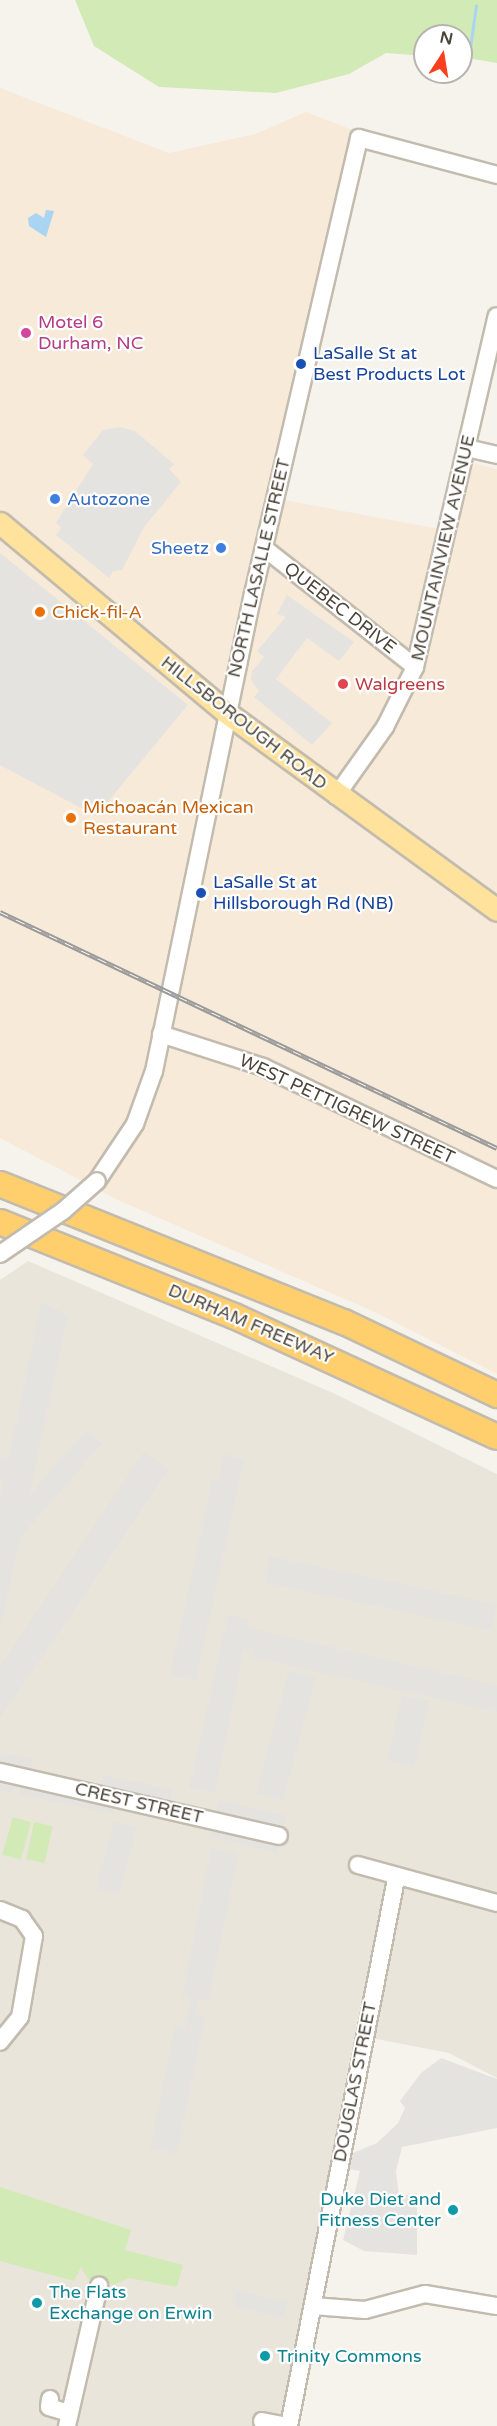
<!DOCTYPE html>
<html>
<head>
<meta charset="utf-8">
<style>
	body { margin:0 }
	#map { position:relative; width:497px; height:2426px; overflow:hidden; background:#f6f3ec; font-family:"Varela Round",sans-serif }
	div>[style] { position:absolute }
	.residential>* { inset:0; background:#eae5da }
	.commercial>* { inset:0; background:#f7ead8 }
	.green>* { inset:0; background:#d2eab5; transform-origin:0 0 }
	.parking>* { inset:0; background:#e5e3e0; transform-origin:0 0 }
	.water>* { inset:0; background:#a9d4f2 }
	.stream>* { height:3px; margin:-1.5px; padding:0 1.5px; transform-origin:1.5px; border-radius:1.5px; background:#a9d4f2 }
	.roads { filter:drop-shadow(2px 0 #c2bbae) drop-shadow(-2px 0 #c2bbae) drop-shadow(0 2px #c2bbae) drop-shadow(0 -2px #c2bbae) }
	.minor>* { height:16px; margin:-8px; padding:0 8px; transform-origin:8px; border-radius:8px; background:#fff }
	.major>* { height:21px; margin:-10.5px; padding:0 10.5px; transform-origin:10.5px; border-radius:10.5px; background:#ffe39c }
	.highway>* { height:24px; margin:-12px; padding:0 12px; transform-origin:12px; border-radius:12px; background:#ffcf6e }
	.rail>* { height:5px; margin-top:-2.5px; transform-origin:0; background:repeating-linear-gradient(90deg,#fff 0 9px,#9a9a9a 0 18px); box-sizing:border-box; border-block:2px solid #9a9a9a }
	.bridges { filter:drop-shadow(2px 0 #c2bbae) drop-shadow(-2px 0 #c2bbae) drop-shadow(0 2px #c2bbae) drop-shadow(0 -2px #c2bbae) }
	.minor-bridge>* { height:16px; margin:-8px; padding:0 8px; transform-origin:8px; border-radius:8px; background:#fff }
	.dots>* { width:16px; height:16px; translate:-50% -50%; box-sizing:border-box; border:3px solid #fff; border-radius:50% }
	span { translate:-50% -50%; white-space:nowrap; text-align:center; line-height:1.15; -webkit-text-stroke:4.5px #fff; paint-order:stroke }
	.hotel-label { font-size:18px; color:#b23c85 }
	.left { translate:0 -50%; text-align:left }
	.transit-label { font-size:18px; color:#164399 }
	.shop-label { font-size:18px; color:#366cbe }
	.right { translate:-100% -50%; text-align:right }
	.street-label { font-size:18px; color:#4b4439 }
	.food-label { font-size:18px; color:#c56008 }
	.health-label { font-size:18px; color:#be3a42 }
	.culture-label { font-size:18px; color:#0d838f }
	.north { position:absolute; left:413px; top:24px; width:60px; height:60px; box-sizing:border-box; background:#fff; border:2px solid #b7b4b0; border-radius:50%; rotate:12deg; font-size:16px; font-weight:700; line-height:24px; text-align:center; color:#4b4439 }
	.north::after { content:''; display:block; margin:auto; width:21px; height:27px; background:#fc3f1d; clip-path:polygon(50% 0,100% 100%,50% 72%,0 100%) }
</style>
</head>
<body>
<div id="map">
	<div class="residential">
		<div style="clip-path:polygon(28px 1261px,333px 1393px,497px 1474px,497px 2078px,449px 2053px,356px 2035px,279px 2426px,0 2426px,0 1280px)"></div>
	</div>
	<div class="commercial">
		<div style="clip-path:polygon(0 88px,169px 153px,255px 134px,306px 112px,368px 136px,284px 500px,439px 529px,453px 458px,497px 469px,497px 1374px,377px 1313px,120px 1201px,0 1138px)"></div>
	</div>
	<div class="green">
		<div style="clip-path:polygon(75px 0,497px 0,497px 63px,461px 57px,461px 36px,425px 36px,425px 56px,386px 53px,349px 74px,276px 93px,159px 87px,94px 46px)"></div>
		<div style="left:13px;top:1817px;width:19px;height:39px;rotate:16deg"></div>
		<div style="left:34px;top:1822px;width:19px;height:38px;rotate:12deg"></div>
		<div style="clip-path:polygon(0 2187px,131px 2230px,125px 2250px,183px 2265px,177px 2287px,129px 2278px,114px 2285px,88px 2279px,81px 2267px,74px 2281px,0 2261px)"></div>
	</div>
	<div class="parking">
		<div style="clip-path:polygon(120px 427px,135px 431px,174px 464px,169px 469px,181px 482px,144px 527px,122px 570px,113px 571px,109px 578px,56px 535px,61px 528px,56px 523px,93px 464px,83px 455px,103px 430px)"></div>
		<div style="clip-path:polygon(0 553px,188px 705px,96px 816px,0 765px)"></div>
		<div style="clip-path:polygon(287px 595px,354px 642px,339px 661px,307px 638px,276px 679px,332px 723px,312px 745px,254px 697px,259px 691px,251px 680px,252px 671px,264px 657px,257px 651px,286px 617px,277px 614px)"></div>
		<div style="clip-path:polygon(41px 1302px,68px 1315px,0 1630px,0 1501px,4px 1480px,0 1479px,0 1456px,9px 1458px)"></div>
		<div style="left:86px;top:1430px;width:21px;height:327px;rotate:41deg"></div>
		<div style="left:144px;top:1452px;width:30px;height:318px;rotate:34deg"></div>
		<div style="clip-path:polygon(224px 1454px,244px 1459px,196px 1681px,170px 1675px,212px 1480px,219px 1480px)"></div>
		<div style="left:270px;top:1556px;width:232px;height:27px;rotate:12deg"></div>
		<div style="clip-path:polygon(228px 1614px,248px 1619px,248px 1628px,497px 1685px,497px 1712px,251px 1657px,253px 1650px,244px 1649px,215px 1793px,189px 1788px)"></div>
		<div style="left:289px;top:1670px;width:28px;height:128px;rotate:15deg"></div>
		<div style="left:402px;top:1695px;width:28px;height:67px;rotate:13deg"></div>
		<div style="clip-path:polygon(0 1752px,31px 1759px,33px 1770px,100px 1786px,104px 1775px,172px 1790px,165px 1819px,140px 1809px,118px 1806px,111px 1814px,19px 1794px,20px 1784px,10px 1793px,0 1790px)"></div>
		<div style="left:219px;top:1800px;width:69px;height:38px;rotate:13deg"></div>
		<div style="left:114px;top:1821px;width:24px;height:69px;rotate:15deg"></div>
		<div style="clip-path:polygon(211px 1848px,239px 1854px,208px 2000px,199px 1999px,196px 2014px,205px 2016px,177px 2154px,150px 2148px,175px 2026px,185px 2028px,191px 1997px,182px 1995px)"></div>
		<div style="clip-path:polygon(441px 2058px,497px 2079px,497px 2128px,402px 2147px,396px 2171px,399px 2196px,417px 2193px,417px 2255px,364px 2251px,343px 2240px,360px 2171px,349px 2169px,353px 2153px,377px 2143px,398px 2123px,405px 2108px,400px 2101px,421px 2073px)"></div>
		<div style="left:237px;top:2290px;width:52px;height:17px;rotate:13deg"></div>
	</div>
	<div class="water">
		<div style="clip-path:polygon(46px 210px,54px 211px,46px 237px,29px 226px,28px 218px,36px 213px,44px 218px)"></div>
	</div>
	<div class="stream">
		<div style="left:461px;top:72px;width:19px;rotate:-65deg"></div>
		<div style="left:469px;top:55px;width:50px;rotate:-82deg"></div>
	</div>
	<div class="roads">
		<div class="minor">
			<div style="left:467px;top:448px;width:31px;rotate:13deg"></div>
			<div style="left:264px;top:548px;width:192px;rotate:38.2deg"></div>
			<div style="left:336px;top:796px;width:85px;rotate:-54.6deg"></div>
			<div style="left:385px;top:727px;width:67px;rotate:-63.4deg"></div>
			<div style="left:415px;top:667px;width:360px;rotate:-76.9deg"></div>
			<div style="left:161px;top:1034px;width:107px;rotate:17.9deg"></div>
			<div style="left:263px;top:1067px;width:259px;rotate:25.6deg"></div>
			<div style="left:97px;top:1181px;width:69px;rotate:-56.3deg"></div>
			<div style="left:135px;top:1124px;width:56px;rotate:-70.3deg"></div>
			<div style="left:154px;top:1071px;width:487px;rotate:-78.3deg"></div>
			<div style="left:253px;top:594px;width:468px;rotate:-76.9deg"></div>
			<div style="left:359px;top:138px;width:143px;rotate:15deg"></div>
			<div style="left:0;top:1772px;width:286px;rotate:12.9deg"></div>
			<div style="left:358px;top:1865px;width:144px;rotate:15.3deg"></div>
			<div style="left:0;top:1910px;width:24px;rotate:22deg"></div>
			<div style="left:22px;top:1919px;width:21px;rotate:55deg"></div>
			<div style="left:34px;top:1936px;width:82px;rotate:99.8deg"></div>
			<div style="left:20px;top:2017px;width:32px;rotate:129deg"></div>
			<div style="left:313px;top:2306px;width:52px;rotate:4.4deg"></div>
			<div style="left:365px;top:2310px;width:62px;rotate:-14.9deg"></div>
			<div style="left:425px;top:2294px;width:73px;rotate:9.5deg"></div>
			<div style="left:50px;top:2399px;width:8px;rotate:97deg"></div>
			<div style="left:49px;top:2407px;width:21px;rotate:17deg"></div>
			<div style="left:262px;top:2421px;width:25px;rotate:11deg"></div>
			<div style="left:67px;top:2426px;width:144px;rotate:-77.1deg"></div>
			<div style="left:289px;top:2426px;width:557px;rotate:-78.93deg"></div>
		</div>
		<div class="major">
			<div style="left:0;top:523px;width:296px;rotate:39.9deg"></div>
			<div style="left:227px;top:713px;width:334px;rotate:36.1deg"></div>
		</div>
		<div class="highway">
			<div style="left:0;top:1184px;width:371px;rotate:21.9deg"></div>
			<div style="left:344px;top:1322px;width:170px;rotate:25.5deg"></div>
			<div style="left:0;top:1222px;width:252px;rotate:21.9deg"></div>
			<div style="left:234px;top:1316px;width:289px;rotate:24.7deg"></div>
		</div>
	</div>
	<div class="rail">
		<div style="left:0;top:912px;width:550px;rotate:25.4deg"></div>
	</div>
	<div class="bridges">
		<div class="minor-bridge">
			<div style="left:0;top:1254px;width:76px;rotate:-34.3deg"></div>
			<div style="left:63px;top:1211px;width:45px;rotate:-41.4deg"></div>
		</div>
	</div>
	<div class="dots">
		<div style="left:26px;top:333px;background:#d1479c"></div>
		<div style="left:301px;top:364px;background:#1a4fb4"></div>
		<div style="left:55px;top:499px;background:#3f7fe0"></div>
		<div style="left:221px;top:548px;background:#3f7fe0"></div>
		<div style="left:40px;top:612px;background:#e8710a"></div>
		<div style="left:343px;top:684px;background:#e0444e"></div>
		<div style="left:71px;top:818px;background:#e8710a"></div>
		<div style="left:201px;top:893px;background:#1a4fb4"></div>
		<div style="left:453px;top:2210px;background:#0f9aa8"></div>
		<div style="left:37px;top:2303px;background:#0f9aa8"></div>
		<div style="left:265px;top:2356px;background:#0f9aa8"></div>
	</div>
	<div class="hotel-label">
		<span class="left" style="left:38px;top:333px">Motel 6<br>Durham, NC</span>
	</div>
	<div class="transit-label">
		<span class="left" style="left:313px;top:364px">LaSalle St at<br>Best Products Lot</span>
		<span class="left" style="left:213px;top:893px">LaSalle St at<br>Hillsborough Rd (NB)</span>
	</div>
	<div class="shop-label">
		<span class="left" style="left:67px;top:499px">Autozone</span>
		<span class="right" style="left:209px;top:548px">Sheetz</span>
	</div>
	<div class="street-label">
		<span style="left:443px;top:548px;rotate:-77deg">MOUNTAINVIEW AVENUE</span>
		<span style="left:259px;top:568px;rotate:-77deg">NORTH LASALLE STREET</span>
		<span style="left:340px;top:608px;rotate:38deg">QUEBEC DRIVE</span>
		<span style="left:244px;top:723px;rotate:38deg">HILLSBOROUGH ROAD</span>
		<span style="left:347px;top:1109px;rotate:25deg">WEST PETTIGREW STREET</span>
		<span style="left:251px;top:1324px;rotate:23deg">DURHAM FREEWAY</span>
		<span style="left:139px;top:1803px;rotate:13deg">CREST STREET</span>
		<span style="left:355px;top:2082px;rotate:-79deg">DOUGLAS STREET</span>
	</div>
	<div class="food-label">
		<span class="left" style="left:52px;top:612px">Chick-fil-A</span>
		<span class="left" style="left:83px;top:818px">Michoacán Mexican<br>Restaurant</span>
	</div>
	<div class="health-label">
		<span class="left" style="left:355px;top:684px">Walgreens</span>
	</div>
	<div class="culture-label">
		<span class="right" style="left:441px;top:2210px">Duke Diet and<br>Fitness Center</span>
		<span class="left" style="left:49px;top:2303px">The Flats<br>Exchange on Erwin</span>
		<span class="left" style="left:277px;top:2356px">Trinity Commons</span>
	</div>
	<div class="north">N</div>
</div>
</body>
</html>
